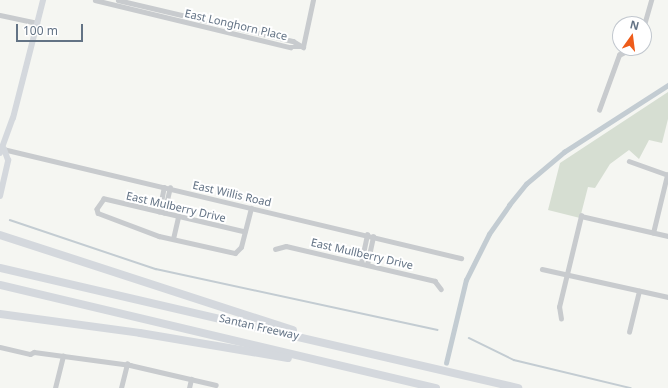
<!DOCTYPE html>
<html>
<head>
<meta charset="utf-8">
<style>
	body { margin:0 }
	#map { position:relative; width:668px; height:388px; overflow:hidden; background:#f5f6f2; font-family:"Noto Sans",sans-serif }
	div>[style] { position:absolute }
	.green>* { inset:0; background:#d6ded2 }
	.stream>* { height:1.5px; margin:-0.75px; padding:0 0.75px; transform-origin:0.75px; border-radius:0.75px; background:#c3ccd2 }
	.canal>* { height:4.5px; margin:-2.25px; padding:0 2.25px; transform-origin:2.25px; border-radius:2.25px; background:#c3ccd2 }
	.minor>* { height:4.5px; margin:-2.25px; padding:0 2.25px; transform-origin:2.25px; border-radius:2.25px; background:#c8cbce }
	.secondary>* { height:6px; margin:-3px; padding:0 3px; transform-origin:3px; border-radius:3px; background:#d4d8dd }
	.motorway>* { height:8px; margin:-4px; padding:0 4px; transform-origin:4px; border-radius:4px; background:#d4d8dd }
	span { translate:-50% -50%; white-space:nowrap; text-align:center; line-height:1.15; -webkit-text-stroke:4px #fff; paint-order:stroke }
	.street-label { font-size:11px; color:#637385 }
	.north { position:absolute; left:612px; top:16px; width:40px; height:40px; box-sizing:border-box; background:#fff; border:1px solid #c1c7ce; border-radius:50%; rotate:14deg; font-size:11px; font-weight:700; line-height:16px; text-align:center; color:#637385 }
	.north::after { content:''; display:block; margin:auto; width:14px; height:18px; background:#ee5c1a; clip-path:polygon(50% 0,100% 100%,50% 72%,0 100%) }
	.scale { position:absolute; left:16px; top:24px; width:67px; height:18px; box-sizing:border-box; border:2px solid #637385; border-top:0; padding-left:5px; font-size:12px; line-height:14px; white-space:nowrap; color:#637385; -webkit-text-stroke:3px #fff; paint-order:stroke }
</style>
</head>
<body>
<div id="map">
	<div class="green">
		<div style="clip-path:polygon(668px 92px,668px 119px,662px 143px,649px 140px,639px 159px,629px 150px,610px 164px,595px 188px,588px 187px,580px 218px,548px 210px,560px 163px)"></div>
	</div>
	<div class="stream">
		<div style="left:10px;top:220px;width:154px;rotate:18.6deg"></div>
		<div style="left:156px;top:269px;width:288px;rotate:12.2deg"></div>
		<div style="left:469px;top:338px;width:50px;rotate:26.1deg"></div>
		<div style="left:514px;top:360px;width:120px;rotate:13.5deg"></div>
	</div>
	<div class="canal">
		<div style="left:446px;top:363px;width:85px;rotate:-76.5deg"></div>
		<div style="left:466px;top:280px;width:51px;rotate:-63.4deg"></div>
		<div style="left:489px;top:234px;width:35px;rotate:-55deg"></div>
		<div style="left:509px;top:205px;width:27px;rotate:-51deg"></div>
		<div style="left:526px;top:184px;width:50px;rotate:-40.1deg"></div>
		<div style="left:564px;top:152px;width:124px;rotate:-32.8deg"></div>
	</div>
	<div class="minor">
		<div style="left:95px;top:0;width:201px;rotate:13.6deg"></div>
		<div style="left:290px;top:47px;width:13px"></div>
		<div style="left:118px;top:0;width:180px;rotate:13.2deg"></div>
		<div style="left:293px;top:41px;width:12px;rotate:31deg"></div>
		<div style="left:0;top:15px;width:38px;rotate:12deg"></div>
		<div style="left:644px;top:25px;width:26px;rotate:-74deg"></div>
		<div style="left:303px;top:47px;width:48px;rotate:-78deg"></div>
		<div style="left:599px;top:110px;width:59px;rotate:-70deg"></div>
		<div style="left:619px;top:55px;width:15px;rotate:-28deg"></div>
		<div style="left:3px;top:149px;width:471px;rotate:13.4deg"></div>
		<div style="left:629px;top:161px;width:41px;rotate:19.7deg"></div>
		<div style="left:159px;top:212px;width:25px;rotate:-79deg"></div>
		<div style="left:164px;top:213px;width:26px;rotate:-77deg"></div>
		<div style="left:245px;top:232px;width:145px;rotate:-166.8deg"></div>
		<div style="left:104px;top:199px;width:12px;rotate:125deg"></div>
		<div style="left:97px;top:209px;width:4px;rotate:76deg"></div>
		<div style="left:98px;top:213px;width:65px;rotate:20.7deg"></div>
		<div style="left:159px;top:236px;width:78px;rotate:12.6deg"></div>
		<div style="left:235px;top:253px;width:8px;rotate:-45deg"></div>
		<div style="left:241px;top:247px;width:40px;rotate:-75.6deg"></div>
		<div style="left:653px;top:233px;width:60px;rotate:-76.4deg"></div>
		<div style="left:173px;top:239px;width:23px;rotate:-77deg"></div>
		<div style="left:275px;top:249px;width:11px;rotate:-15deg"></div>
		<div style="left:286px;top:246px;width:153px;rotate:13.2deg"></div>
		<div style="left:435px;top:281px;width:10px;rotate:53deg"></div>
		<div style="left:361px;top:263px;width:29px;rotate:-78deg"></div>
		<div style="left:367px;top:265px;width:29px;rotate:-78deg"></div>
		<div style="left:542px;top:269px;width:129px;rotate:12.5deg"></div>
		<div style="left:561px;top:319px;width:12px;rotate:-99deg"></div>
		<div style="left:559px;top:307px;width:94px;rotate:-76.4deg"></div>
		<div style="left:581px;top:216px;width:89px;rotate:12.9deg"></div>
		<div style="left:629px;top:332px;width:42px;rotate:-76.3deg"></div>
		<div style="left:0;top:347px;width:31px;rotate:13deg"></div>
		<div style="left:30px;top:354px;width:4px;rotate:-27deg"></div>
		<div style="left:34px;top:352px;width:97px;rotate:7.7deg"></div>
		<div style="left:130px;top:365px;width:88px;rotate:13.1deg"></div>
		<div style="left:55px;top:388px;width:33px;rotate:-76deg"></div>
		<div style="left:121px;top:388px;width:25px;rotate:-76deg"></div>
		<div style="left:189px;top:388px;width:9px;rotate:-77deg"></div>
	</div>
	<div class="secondary">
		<div style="left:0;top:153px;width:37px;rotate:-70deg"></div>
		<div style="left:13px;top:118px;width:122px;rotate:-75.7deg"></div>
		<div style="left:0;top:196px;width:37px;rotate:-77deg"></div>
		<div style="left:8px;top:160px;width:12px;rotate:-110deg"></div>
	</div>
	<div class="motorway">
		<div style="left:0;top:235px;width:308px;rotate:18deg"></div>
		<div style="left:0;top:268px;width:532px;rotate:13.04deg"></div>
		<div style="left:0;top:285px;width:448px;rotate:13.3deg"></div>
		<div style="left:0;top:314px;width:141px;rotate:7.7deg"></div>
		<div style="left:140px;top:333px;width:150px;rotate:9.6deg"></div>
	</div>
	<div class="street-label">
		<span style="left:236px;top:25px;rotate:13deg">East Longhorn Place</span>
		<span style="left:232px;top:194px;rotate:13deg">East Willis Road</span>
		<span style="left:176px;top:207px;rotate:13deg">East Mulberry Drive</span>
		<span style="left:362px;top:254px;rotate:13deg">East Mullberry Drive</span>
		<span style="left:259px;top:327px;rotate:13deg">Santan Freeway</span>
	</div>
	<div class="north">N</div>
	<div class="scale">100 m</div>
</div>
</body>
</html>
